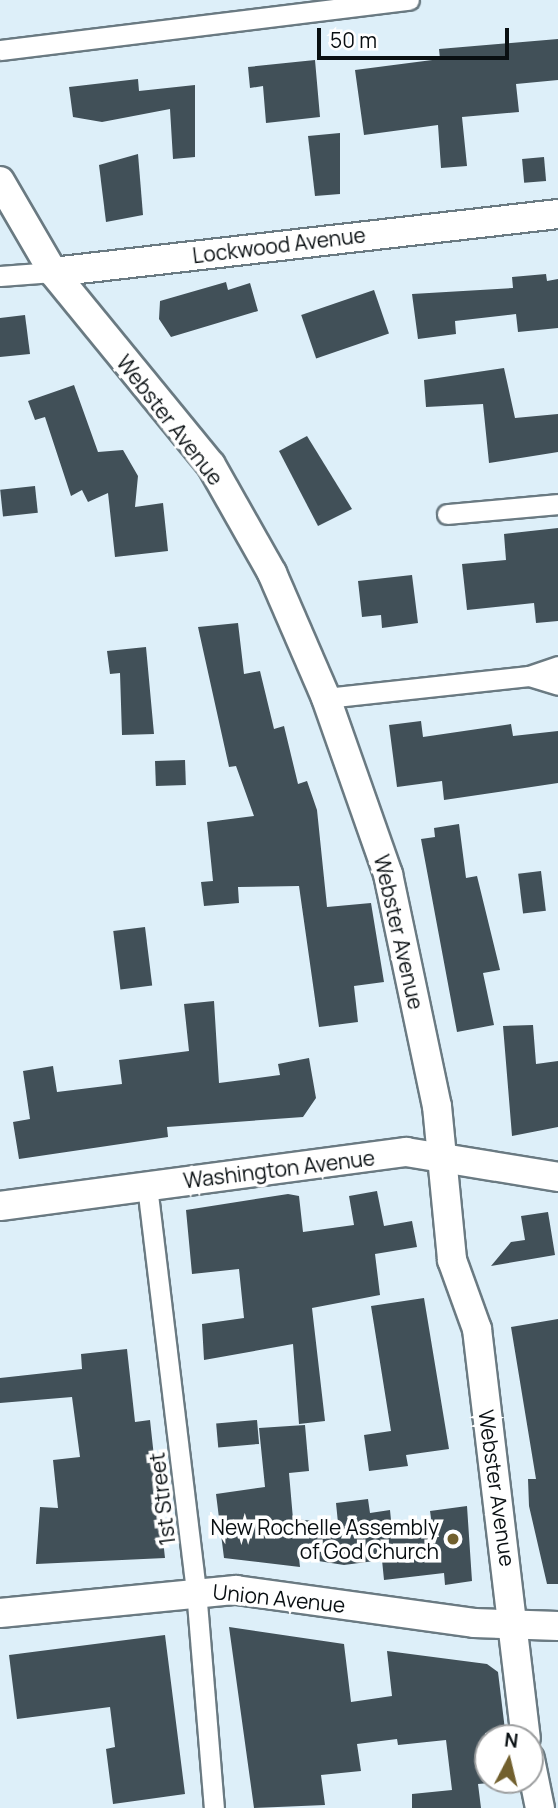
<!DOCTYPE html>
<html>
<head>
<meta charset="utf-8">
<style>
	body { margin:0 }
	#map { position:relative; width:558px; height:1808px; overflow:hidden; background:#ddeff9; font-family:Manrope,sans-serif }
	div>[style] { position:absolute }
	.building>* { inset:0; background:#415058; transform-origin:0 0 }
	.roads { filter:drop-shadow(2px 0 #6a7a82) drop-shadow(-2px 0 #6a7a82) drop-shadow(0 2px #6a7a82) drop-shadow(0 -2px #6a7a82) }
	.street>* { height:19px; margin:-9.5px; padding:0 9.5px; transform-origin:9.5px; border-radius:9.5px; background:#fff }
	.secondary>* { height:28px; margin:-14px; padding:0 14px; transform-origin:14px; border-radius:14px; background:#fff }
	.dots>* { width:19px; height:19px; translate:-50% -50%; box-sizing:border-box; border:4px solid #fff; border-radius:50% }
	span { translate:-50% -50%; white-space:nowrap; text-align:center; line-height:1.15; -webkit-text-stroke:7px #fff; paint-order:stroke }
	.street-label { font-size:21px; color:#090f12 }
	.poi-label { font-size:21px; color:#090f12 }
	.right { translate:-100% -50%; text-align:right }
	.north { position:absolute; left:474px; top:1724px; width:70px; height:70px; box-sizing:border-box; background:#fff; border:2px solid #9d9fa0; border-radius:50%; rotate:7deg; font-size:19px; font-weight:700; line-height:28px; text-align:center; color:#090f12 }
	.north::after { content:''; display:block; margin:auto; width:24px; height:32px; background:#72602e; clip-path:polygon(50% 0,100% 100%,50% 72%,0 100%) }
	.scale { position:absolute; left:317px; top:28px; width:192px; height:32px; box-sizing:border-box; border:4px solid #090f12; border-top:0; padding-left:9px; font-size:21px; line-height:24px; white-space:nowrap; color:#090f12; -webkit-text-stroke:5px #fff; paint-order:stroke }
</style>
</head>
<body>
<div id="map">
	<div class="building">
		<div style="clip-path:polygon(558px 39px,558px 80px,516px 84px,519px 112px,462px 117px,467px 166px,441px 168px,438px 125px,364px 135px,355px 70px,440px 59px,439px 49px)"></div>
		<div style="clip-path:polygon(315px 60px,320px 117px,266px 123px,263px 86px,250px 88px,248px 67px)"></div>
		<div style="clip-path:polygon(138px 79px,139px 91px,195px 85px,195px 157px,173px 159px,170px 109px,102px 122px,73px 117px,69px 87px)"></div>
		<div style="clip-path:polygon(340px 133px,340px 194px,315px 196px,308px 136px)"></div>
		<div style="clip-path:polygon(138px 154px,143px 215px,106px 222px,99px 165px)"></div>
		<div style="left:544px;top:157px;width:24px;height:22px;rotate:85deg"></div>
		<div style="clip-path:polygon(546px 274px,547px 281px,558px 279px,558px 328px,518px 332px,516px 314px,455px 321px,456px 334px,418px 339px,412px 294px,513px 288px,512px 277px)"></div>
		<div style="clip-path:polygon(226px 282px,228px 290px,250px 283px,258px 311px,171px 337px,159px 319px,160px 301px)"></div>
		<div style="left:374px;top:290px;width:46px;height:77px;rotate:71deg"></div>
		<div style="clip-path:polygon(25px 315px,30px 354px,0 357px,0 318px)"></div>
		<div style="clip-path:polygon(504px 368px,515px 418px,558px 414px,558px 452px,489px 463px,483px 404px,426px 407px,424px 380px)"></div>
		<div style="clip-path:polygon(74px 385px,98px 452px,123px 450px,138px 476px,135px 507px,163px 503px,168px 551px,115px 557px,108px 493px,88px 502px,82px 490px,71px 496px,45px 417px,35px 420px,28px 401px)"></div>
		<div style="clip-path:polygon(307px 436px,352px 509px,318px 526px,279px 451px)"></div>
		<div style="left:35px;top:486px;width:27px;height:35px;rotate:84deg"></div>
		<div style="clip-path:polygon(558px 528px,558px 621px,536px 623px,534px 603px,467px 610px,462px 564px,506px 560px,504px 534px)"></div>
		<div style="clip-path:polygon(412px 575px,418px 623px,382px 628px,381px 615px,362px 617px,358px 581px)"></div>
		<div style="clip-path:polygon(238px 623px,244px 674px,260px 671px,274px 729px,284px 726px,298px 784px,307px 781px,317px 810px,327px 907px,371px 903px,384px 982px,354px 986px,358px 1022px,319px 1027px,299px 886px,238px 887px,239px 903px,204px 906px,201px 882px,213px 881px,207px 822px,254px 816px,236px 766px,229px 767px,198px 627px)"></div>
		<div style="clip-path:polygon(146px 647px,154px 734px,122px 735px,120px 673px,110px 674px,107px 651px)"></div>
		<div style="clip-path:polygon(421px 721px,423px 737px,511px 724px,513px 736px,558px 731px,558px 783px,444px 800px,442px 781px,397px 787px,389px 725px)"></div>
		<div style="left:185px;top:760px;width:25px;height:30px;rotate:88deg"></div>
		<div style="clip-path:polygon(459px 824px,466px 878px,477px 876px,500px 970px,483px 973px,494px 1025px,457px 1032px,421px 839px,435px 837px,434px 828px)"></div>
		<div style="left:541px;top:871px;width:40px;height:23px;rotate:83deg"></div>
		<div style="left:145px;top:927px;width:59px;height:32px;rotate:83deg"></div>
		<div style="clip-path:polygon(214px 1001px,219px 1083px,280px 1075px,278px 1064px,309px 1058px,316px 1098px,303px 1117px,167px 1127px,168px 1137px,19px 1159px,13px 1122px,30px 1119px,23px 1071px,53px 1066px,57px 1092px,122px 1084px,119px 1060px,189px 1051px,184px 1004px)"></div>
		<div style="clip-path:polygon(533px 1025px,536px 1064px,558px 1061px,558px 1127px,512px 1136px,503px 1026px)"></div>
		<div style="clip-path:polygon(377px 1191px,384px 1226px,412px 1221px,417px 1247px,375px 1254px,380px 1295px,312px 1308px,325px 1421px,299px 1424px,293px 1344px,204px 1360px,202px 1324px,244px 1318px,239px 1269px,192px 1274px,186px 1210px,288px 1194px,299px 1196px,303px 1232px,354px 1225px,349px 1196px)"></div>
		<div style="clip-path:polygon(548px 1212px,555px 1255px,491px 1266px,511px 1242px,525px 1240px,521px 1216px)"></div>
		<div style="clip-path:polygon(424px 1298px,449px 1449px,406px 1455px,408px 1466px,369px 1471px,364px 1435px,391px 1431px,371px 1306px)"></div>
		<div style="clip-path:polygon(558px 1319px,558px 1584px,547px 1584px,529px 1506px,528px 1479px,536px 1479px,511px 1327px)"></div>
		<div style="clip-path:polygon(127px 1349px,135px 1422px,150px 1420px,165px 1558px,36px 1564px,40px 1507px,58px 1508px,53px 1460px,80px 1457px,72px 1397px,0 1403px,0 1378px,82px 1369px,81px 1354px)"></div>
		<div style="left:257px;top:1420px;width:24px;height:41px;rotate:85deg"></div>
		<div style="clip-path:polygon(305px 1425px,309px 1471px,289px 1473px,293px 1519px,338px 1523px,336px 1503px,368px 1499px,370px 1513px,390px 1510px,392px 1530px,432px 1525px,430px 1511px,467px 1506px,472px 1581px,445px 1585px,444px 1573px,384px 1580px,382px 1560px,344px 1565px,299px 1558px,300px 1567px,224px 1558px,216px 1494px,265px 1487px,259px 1428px)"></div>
		<div style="clip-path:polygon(229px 1627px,344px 1644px,351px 1702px,392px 1696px,387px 1651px,487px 1664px,498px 1672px,505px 1730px,485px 1733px,490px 1783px,478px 1784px,481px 1808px,412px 1808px,412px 1794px,452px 1790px,446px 1740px,398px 1745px,397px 1739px,357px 1744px,361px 1771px,321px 1775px,325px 1805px,254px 1808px)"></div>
		<div style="clip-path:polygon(165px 1635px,185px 1794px,113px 1804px,106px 1749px,115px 1747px,110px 1707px,17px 1719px,9px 1655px)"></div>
	</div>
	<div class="roads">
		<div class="street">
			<div style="left:0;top:50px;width:412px;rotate:-7deg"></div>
			<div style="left:0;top:276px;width:53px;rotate:-4.3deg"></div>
			<div style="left:447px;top:514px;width:111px;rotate:-5.1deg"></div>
			<div style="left:529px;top:676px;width:30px;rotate:17deg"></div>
			<div style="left:326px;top:698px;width:204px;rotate:-6.2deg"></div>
			<div style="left:529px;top:676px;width:31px;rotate:-19deg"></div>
			<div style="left:147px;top:1186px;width:407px;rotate:83.1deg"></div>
			<div style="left:196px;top:1590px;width:219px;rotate:85.3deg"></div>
		</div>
		<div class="secondary">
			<div style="left:0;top:181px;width:105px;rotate:59.8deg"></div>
			<div style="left:53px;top:272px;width:249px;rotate:50.7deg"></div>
			<div style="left:211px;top:465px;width:124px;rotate:60.5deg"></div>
			<div style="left:272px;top:573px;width:136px;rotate:66.6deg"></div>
			<div style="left:326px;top:698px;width:187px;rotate:70.6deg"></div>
			<div style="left:388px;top:874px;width:237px;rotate:78.1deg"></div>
			<div style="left:437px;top:1106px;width:155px;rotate:84.4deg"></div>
			<div style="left:452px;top:1260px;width:73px;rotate:70.1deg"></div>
			<div style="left:477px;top:1329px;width:412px;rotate:83.2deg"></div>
			<div style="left:53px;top:272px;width:508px;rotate:-6.55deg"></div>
			<div style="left:0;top:1206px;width:410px;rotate:-7.6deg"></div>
			<div style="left:406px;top:1152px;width:154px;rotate:9.3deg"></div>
			<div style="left:0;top:1613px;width:237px;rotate:-5.6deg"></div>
			<div style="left:236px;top:1590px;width:240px;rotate:7.9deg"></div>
			<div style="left:474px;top:1623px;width:84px;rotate:2deg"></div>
			<div style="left:530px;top:1759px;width:50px;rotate:78.5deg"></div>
		</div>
	</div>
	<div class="dots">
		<div style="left:453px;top:1539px;background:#72602e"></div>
	</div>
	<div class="street-label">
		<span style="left:279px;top:245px;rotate:-7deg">Lockwood Avenue</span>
		<span style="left:170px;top:420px;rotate:52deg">Webster Avenue</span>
		<span style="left:399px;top:932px;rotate:77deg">Webster Avenue</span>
		<span style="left:279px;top:1169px;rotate:-7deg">Washington Avenue</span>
		<span style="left:497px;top:1488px;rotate:82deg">Webster Avenue</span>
		<span style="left:162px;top:1499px;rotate:-97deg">1st Street</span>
		<span style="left:279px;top:1598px;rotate:6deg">Union Avenue</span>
	</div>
	<div class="poi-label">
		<span class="right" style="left:439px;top:1539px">New Rochelle Assembly<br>of God Church</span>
	</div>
	<div class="north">N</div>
	<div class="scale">50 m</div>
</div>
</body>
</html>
